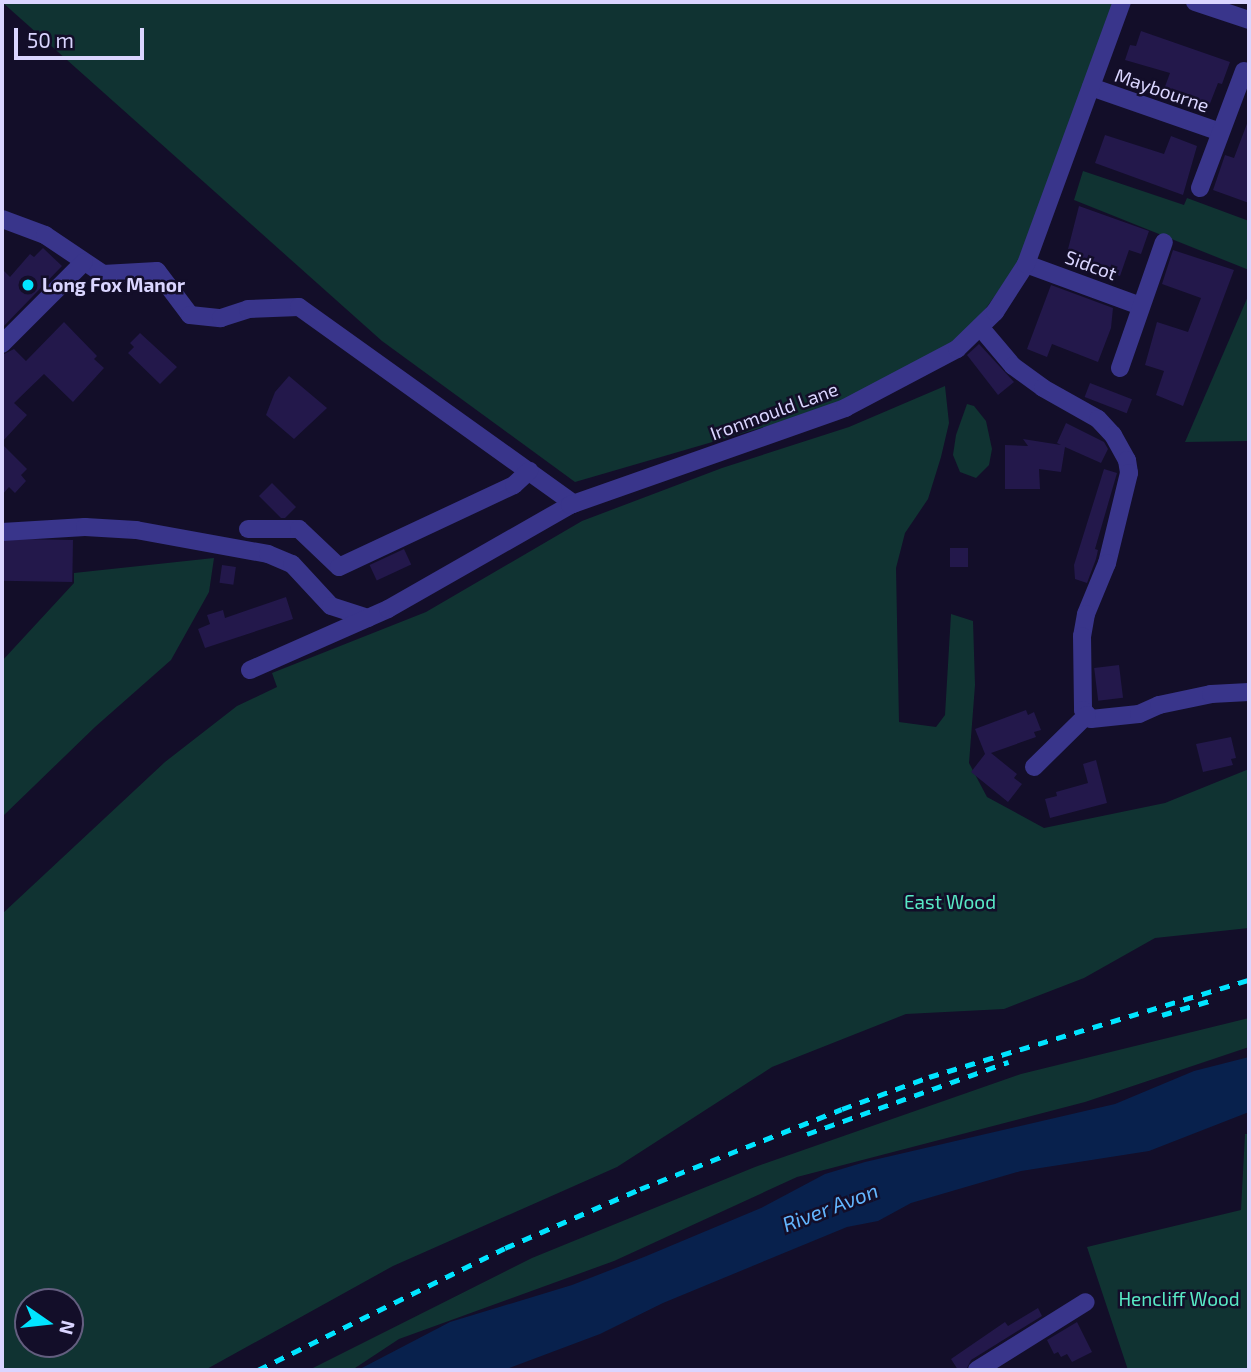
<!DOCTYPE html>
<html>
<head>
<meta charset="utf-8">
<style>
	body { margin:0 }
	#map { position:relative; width:1251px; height:1372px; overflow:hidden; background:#130e29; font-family:"Exo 2",sans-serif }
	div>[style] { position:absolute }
	.green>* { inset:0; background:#103332 }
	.water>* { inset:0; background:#08214d }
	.building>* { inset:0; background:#23184b; transform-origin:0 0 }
	.minor>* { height:18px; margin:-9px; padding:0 9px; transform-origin:9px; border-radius:9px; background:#39358b }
	.rail>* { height:5px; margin-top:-2.5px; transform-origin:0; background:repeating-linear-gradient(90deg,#01e4ff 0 10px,transparent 0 19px) }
	.dots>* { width:19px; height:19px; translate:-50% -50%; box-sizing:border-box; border:4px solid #130e29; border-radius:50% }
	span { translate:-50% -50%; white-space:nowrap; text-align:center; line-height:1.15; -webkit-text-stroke:5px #130e29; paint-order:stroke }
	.street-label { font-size:19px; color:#dad5ff }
	.poi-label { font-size:19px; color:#dad5ff; font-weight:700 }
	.left { translate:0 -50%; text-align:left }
	.park-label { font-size:19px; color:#58e9c5 }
	.water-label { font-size:21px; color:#63b6ff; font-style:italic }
	.frame { position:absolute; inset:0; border:4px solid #dad5ff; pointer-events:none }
	.north { position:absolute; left:14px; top:1288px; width:70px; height:70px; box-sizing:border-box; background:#130e29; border:2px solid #635e7f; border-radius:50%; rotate:104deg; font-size:19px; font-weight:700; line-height:28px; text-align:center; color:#dad5ff }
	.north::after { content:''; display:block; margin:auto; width:24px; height:32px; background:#01e4ff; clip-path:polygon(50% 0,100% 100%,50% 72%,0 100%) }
	.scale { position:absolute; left:14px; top:28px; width:130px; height:32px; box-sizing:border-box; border:4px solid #dad5ff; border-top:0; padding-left:9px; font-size:21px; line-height:24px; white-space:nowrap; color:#dad5ff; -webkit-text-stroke:5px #130e29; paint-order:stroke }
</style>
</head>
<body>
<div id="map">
	<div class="green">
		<div style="clip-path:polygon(2px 2px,1114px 2px,1020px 261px,976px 322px,951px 344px,840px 405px,575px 482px,382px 341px)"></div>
		<div style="clip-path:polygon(1083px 171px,1184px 205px,1187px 198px,1249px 221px,1249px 270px,1074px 200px)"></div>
		<div style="clip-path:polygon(1249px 294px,1249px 441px,1185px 442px)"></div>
		<div style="clip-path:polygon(evenodd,945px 386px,949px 423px,941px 457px,928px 499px,905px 533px,896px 568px,899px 722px,936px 727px,945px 715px,951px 614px,973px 621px,975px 685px,969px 763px,987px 797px,1044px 828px,1165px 803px,1249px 769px,1249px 928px,1155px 938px,1084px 978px,1004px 1009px,906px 1014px,772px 1067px,617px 1167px,393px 1266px,205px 1370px,2px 1370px,2px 914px,165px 762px,237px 706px,277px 687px,272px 673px,426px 612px,582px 521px,722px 468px,849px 427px,945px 386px,28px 1302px,70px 1302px,70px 1344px,28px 1344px,28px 1302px)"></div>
		<div style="clip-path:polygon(967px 404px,974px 406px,986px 421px,992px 449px,989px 465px,976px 478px,960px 472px,953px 455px,956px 435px)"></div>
		<div style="clip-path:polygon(214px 558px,209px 592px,171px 660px,95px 727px,2px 817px,2px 661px,74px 583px,74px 573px)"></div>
		<div style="clip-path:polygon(1249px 1018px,1249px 1047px,1085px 1102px,797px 1177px,614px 1261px,399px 1339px,352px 1370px,309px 1370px,532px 1258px,755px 1167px,1021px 1074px)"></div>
		<div style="clip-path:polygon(1245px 1134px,1249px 1134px,1249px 1370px,1128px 1370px,1087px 1247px,1241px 1210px)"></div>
	</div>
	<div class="water">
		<div style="clip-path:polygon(1249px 1057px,1249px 1112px,1149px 1151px,1021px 1171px,911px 1203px,878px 1221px,847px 1227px,663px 1303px,600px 1334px,504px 1370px,358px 1370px,450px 1322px,572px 1285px,644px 1257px,761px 1208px,825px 1174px,865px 1162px,1115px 1104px,1194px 1071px)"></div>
	</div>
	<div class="building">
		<div style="clip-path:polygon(1141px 31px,1230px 62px,1222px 84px,1218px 83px,1209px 106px,1163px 92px,1170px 73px,1125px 60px,1130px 45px,1136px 46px)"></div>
		<div style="clip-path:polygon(1248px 121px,1249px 121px,1249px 203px,1213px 190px,1225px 155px,1234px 158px)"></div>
		<div style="clip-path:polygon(1105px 135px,1164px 154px,1171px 136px,1197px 146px,1183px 195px,1095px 163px)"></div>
		<div style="clip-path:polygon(1079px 206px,1149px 231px,1141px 254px,1129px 250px,1120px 276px,1066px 257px)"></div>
		<div style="clip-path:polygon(43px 248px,62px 266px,2px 328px,2px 269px,10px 277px,30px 254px,34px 257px)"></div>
		<div style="clip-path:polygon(1173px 250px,1234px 270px,1183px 406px,1156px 395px,1164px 371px,1145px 365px,1157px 322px,1188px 332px,1201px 298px,1162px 284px)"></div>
		<div style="clip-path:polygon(1051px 285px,1113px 308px,1111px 328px,1098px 362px,1052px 344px,1047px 357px,1027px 349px)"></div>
		<div style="clip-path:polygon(64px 322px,97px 356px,94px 359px,104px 368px,73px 402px,44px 374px,14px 403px,27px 415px,2px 442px,2px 355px,14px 349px,26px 361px)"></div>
		<div style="clip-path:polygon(140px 333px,177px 367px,160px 384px,128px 353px,134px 347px,130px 343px)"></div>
		<div style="clip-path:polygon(979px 344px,1014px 382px,998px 395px,967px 355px)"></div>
		<div style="clip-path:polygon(289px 376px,327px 408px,294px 439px,266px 415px,275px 392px)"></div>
		<div style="left:1090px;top:383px;width:45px;height:15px;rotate:21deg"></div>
		<div style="clip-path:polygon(1066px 423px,1104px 442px,1108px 449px,1101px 463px,1065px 447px,1061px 472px,1039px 469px,1040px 489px,1005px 489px,1005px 445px,1028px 446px,1023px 439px,1061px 445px,1057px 443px)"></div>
		<div style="clip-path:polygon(2px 444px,27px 469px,21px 475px,26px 481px,15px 493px,9px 487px,2px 495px)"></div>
		<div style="clip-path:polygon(1104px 469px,1117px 473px,1095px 549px,1098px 550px,1096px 559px,1087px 583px,1075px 579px,1074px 565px)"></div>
		<div style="clip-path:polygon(272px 483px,296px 507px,285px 518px,281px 518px,259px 496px)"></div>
		<div style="left:73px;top:540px;width:42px;height:71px;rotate:91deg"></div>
		<div style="left:950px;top:548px;width:18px;height:19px"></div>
		<div style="left:404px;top:549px;width:17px;height:38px;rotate:65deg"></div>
		<div style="left:222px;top:565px;width:14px;height:18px;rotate:8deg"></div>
		<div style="clip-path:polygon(286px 597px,293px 619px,205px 648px,198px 629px,210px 624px,207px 615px,223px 610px,225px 618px)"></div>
		<div style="left:1119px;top:665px;width:33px;height:25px;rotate:83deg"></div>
		<div style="clip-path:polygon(1026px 710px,1028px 715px,1034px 712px,1041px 730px,1034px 732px,1036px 737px,991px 753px,1017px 774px,1014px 778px,1022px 784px,1008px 802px,971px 772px,985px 754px,975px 729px)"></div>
		<div style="clip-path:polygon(1231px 737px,1236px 758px,1231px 759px,1233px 765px,1203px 772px,1196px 744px)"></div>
		<div style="clip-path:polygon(1096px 760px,1107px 803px,1050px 818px,1045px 799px,1057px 796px,1056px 792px,1088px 783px,1083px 764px)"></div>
		<div style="clip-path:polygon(1038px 1308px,1042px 1316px,971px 1360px,966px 1370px,958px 1370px,951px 1359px,1005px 1322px,1008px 1326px)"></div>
		<div style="clip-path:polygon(1077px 1322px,1092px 1352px,1072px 1362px,1067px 1354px,1061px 1357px,1058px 1352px,1054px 1354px,1047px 1340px)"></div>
	</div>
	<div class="minor">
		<div style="left:1195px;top:2px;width:57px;rotate:18.4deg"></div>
		<div style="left:1091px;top:87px;width:137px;rotate:19.2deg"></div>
		<div style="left:1200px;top:188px;width:125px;rotate:-69.4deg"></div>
		<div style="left:2px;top:219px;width:46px;rotate:20.4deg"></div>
		<div style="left:45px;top:235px;width:70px;rotate:33.9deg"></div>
		<div style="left:103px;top:274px;width:54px;rotate:-3.2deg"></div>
		<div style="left:157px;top:271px;width:55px;rotate:53.1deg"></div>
		<div style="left:190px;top:315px;width:31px;rotate:6deg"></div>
		<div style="left:221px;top:318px;width:28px;rotate:-18deg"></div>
		<div style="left:248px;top:309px;width:51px;rotate:-2.2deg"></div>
		<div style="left:299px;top:307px;width:338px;rotate:35.6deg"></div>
		<div style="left:1026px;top:264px;width:122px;rotate:20.1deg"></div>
		<div style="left:980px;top:327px;width:51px;rotate:49.8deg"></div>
		<div style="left:1013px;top:366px;width:37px;rotate:36deg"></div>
		<div style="left:1043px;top:388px;width:63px;rotate:29.4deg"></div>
		<div style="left:1098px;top:419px;width:22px;rotate:47deg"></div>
		<div style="left:1113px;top:435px;width:29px;rotate:61deg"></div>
		<div style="left:1127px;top:460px;width:13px;rotate:81deg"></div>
		<div style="left:1129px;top:473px;width:93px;rotate:103.7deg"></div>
		<div style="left:1107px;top:563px;width:55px;rotate:112.4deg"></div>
		<div style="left:1086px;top:614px;width:22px;rotate:100deg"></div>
		<div style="left:1082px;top:636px;width:74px;rotate:89.2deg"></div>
		<div style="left:1083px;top:710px;width:12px;rotate:48deg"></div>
		<div style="left:1091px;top:719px;width:48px;rotate:-5.9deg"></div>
		<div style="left:1139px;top:714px;width:22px;rotate:-24deg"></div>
		<div style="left:1159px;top:705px;width:53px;rotate:-11.9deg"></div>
		<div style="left:1211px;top:694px;width:38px;rotate:-3deg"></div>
		<div style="left:2px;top:344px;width:116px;rotate:-45deg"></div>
		<div style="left:1120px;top:368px;width:133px;rotate:-70.8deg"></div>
		<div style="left:248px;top:529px;width:51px"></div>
		<div style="left:299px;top:529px;width:55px;rotate:43.5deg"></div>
		<div style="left:339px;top:567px;width:193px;rotate:-25.1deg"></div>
		<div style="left:514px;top:485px;width:21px;rotate:-43deg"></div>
		<div style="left:2px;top:532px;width:83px;rotate:-3.4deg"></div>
		<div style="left:85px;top:527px;width:51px;rotate:3.4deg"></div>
		<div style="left:136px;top:530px;width:134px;rotate:10.3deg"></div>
		<div style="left:268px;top:554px;width:26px;rotate:23deg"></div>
		<div style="left:292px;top:564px;width:57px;rotate:47.1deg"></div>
		<div style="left:331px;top:606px;width:39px;rotate:18deg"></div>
		<div style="left:250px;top:670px;width:151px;rotate:-23.8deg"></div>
		<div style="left:388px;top:609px;width:210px;rotate:-29.7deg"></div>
		<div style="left:570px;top:505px;width:292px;rotate:-19.4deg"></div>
		<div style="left:845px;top:408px;width:127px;rotate:-27.8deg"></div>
		<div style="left:957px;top:349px;width:53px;rotate:-44.2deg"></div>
		<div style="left:995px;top:312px;width:57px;rotate:-57.1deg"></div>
		<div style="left:1026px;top:264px;width:279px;rotate:-69.9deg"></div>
		<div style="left:1034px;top:767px;width:74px;rotate:-44.5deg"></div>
		<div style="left:977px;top:1370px;width:128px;rotate:-32deg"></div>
	</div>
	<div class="rail">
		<div style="left:1162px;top:1015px;width:49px;rotate:-16.6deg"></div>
		<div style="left:807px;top:1134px;width:214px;rotate:-19.7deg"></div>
		<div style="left:258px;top:1370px;width:275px;rotate:-26.3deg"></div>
		<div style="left:505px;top:1248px;width:147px;rotate:-23.6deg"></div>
		<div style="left:640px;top:1189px;width:217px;rotate:-21.6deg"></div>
		<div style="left:842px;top:1109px;width:93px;rotate:-20.2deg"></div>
		<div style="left:929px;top:1077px;width:334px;rotate:-16.9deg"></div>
	</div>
	<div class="dots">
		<div style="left:28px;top:285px;background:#01e4ff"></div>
	</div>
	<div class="street-label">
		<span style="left:1162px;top:90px;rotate:19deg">Maybourne</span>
		<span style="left:1091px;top:265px;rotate:20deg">Sidcot</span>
		<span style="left:774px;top:411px;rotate:-20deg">Ironmould Lane</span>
	</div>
	<div class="poi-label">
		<span class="left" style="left:42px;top:285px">Long Fox Manor</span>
	</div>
	<div class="park-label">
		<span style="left:950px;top:902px">East Wood</span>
		<span style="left:1179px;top:1299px">Hencliff Wood</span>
	</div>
	<div class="water-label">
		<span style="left:830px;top:1207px;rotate:-21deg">River Avon</span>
	</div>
	<div class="frame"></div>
	<div class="north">N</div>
	<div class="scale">50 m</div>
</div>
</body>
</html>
